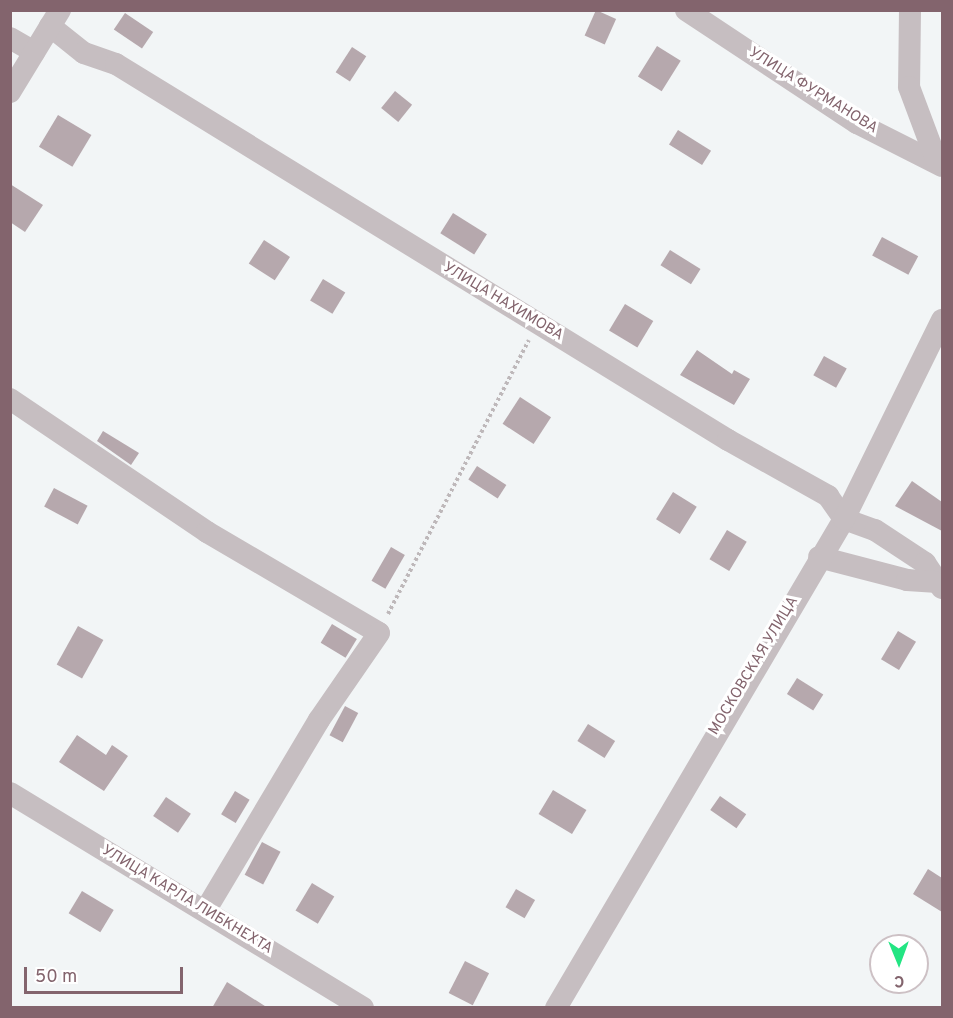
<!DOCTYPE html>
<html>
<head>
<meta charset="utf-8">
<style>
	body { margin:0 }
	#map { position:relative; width:953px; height:1018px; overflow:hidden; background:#f2f5f6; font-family:Overpass,sans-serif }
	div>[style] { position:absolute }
	.building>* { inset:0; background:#b6a8ad; transform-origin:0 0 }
	.path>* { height:4px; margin-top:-2px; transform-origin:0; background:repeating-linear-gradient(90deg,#beb8ba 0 3px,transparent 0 6px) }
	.minor>* { height:22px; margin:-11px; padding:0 11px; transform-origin:11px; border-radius:11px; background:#c6bec1 }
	span { translate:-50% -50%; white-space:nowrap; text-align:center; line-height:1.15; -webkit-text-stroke:6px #fff; paint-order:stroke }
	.street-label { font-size:15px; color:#83646d }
	.frame { position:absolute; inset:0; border:12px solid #83646d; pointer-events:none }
	.north { position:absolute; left:869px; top:934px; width:60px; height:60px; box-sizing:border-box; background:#fff; border:2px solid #cdc1c5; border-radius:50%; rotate:179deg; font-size:16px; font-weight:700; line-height:24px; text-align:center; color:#83646d }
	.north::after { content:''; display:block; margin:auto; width:21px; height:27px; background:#23e583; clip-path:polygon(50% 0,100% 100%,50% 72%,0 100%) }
	.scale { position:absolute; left:24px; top:967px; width:159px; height:27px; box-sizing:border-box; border:3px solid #83646d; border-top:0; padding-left:8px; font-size:18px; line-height:21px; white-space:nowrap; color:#83646d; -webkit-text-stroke:4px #fff; paint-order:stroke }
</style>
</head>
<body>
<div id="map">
	<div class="building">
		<div style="left:596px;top:10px;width:22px;height:28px;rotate:24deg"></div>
		<div style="left:125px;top:13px;width:34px;height:20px;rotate:34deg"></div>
		<div style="left:657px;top:46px;width:28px;height:36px;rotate:32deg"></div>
		<div style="left:352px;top:47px;width:17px;height:30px;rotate:33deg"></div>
		<div style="left:395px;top:91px;width:22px;height:22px;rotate:39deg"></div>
		<div style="left:58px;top:115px;width:39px;height:37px;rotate:31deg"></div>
		<div style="left:678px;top:130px;width:39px;height:17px;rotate:32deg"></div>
		<div style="clip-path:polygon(10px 184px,43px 205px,25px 232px,10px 222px)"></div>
		<div style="left:453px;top:213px;width:40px;height:24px;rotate:32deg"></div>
		<div style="left:882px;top:237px;width:41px;height:21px;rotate:28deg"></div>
		<div style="left:264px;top:240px;width:31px;height:28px;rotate:33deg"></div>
		<div style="left:670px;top:250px;width:36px;height:18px;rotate:32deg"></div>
		<div style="left:323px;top:279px;width:26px;height:25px;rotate:31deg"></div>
		<div style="left:625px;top:304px;width:33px;height:31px;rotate:31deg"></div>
		<div style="clip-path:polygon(697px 350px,732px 374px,734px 370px,750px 379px,734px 405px,680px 375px)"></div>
		<div style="left:824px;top:356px;width:26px;height:22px;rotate:29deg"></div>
		<div style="left:520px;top:397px;width:37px;height:32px;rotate:33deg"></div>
		<div style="clip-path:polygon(103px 431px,139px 453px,131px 465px,97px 441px)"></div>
		<div style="left:477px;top:466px;width:35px;height:16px;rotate:33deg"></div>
		<div style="clip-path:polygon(912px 481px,942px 502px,942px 531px,895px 506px)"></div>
		<div style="left:54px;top:488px;width:38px;height:21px;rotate:28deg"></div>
		<div style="left:673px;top:492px;width:28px;height:32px;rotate:32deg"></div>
		<div style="left:727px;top:530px;width:23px;height:34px;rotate:31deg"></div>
		<div style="left:391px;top:547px;width:16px;height:39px;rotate:30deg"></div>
		<div style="left:332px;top:624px;width:29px;height:22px;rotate:31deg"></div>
		<div style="left:78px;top:626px;width:29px;height:44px;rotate:29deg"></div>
		<div style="left:898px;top:631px;width:21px;height:33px;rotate:31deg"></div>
		<div style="left:797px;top:678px;width:31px;height:19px;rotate:32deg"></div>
		<div style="left:345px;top:706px;width:15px;height:33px;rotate:28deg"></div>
		<div style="left:588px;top:724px;width:32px;height:20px;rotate:32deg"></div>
		<div style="clip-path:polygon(77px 735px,106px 755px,112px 745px,128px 756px,104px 791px,59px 762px)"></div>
		<div style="left:553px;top:790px;width:39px;height:28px;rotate:31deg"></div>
		<div style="left:235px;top:791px;width:17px;height:27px;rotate:31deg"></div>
		<div style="left:720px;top:796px;width:32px;height:17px;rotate:35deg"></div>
		<div style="left:166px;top:797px;width:30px;height:23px;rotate:34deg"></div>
		<div style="left:262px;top:842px;width:21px;height:37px;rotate:28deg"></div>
		<div style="clip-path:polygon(928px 869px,942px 878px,942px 912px,913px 894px)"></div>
		<div style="left:312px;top:883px;width:26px;height:32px;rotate:31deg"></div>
		<div style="left:516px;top:889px;width:22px;height:21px;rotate:30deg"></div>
		<div style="left:82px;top:891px;width:37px;height:26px;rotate:31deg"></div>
		<div style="left:465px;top:961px;width:27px;height:36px;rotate:27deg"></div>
		<div style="clip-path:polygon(227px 982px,268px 1008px,212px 1008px)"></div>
	</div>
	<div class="path">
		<div style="left:388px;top:614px;width:308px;rotate:-62.8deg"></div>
	</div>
	<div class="minor">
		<div style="left:686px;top:10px;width:205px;rotate:33.5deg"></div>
		<div style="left:857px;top:123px;width:95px;rotate:26.8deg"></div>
		<div style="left:910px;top:10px;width:77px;rotate:90.7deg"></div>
		<div style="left:909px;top:87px;width:80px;rotate:69.5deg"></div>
		<div style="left:50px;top:26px;width:43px;rotate:38.5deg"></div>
		<div style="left:84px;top:53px;width:34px;rotate:19deg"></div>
		<div style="left:116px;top:64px;width:718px;rotate:31.57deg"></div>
		<div style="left:728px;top:440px;width:115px;rotate:29.2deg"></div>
		<div style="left:828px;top:496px;width:28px;rotate:55deg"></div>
		<div style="left:844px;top:519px;width:33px;rotate:20deg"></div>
		<div style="left:875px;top:530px;width:60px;rotate:33.4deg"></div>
		<div style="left:925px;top:563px;width:30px;rotate:56deg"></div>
		<div style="left:10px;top:38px;width:28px;rotate:30deg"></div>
		<div style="left:10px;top:92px;width:96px;rotate:-58.6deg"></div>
		<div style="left:10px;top:399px;width:238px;rotate:34deg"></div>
		<div style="left:207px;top:532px;width:199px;rotate:30.4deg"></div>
		<div style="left:379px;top:633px;width:106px;rotate:124.6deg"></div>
		<div style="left:319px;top:720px;width:222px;rotate:120.8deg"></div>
		<div style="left:819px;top:557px;width:91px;rotate:14.6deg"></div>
		<div style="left:907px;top:580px;width:27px;rotate:4deg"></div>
		<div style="left:10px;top:793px;width:413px;rotate:31.3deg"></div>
		<div style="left:556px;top:1008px;width:568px;rotate:-59.5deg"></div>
		<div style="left:844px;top:519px;width:222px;rotate:-63.8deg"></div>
	</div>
	<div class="street-label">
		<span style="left:813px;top:91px;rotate:32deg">УЛИЦА ФУРМАНОВА</span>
		<span style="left:503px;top:302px;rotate:31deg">УЛИЦА НАХИМОВА</span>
		<span style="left:754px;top:666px;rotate:-59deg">МОСКОВСКАЯ УЛИЦА</span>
		<span style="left:187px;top:900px;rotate:31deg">УЛИЦА КАРЛА ЛИБКНЕХТА</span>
	</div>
	<div class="frame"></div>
	<div class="north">С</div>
	<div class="scale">50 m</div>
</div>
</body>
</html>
